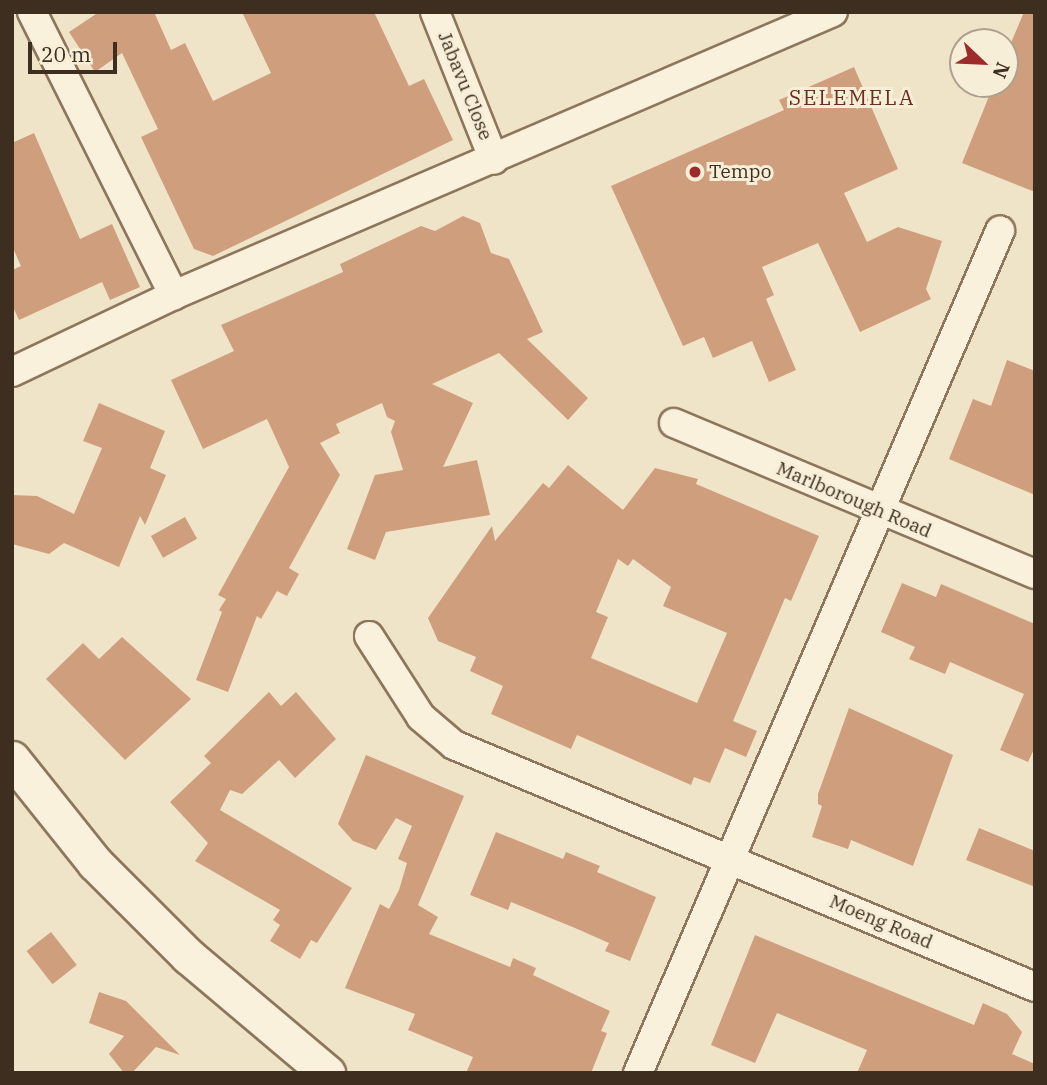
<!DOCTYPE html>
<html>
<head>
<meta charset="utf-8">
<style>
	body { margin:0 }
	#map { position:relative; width:1047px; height:1085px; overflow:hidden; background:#f0e4c8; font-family:"IBM Plex Serif",serif }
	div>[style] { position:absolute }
	.building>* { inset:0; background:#cf9f7d; transform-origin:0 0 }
	.roads { filter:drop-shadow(2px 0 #8d765c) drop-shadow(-2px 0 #8d765c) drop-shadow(0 2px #8d765c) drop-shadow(0 -2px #8d765c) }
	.minor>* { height:28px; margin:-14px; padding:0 14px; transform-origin:14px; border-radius:14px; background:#faf1dc }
	.tertiary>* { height:35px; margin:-17.5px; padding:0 17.5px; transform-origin:17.5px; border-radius:17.5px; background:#faf1dc }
	.dots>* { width:19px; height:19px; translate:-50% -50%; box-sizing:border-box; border:4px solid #f7eed8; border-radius:50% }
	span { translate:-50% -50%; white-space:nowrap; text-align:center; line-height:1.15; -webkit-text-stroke:6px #f7eed8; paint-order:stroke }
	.street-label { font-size:19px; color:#3d2e20 }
	.poi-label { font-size:19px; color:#3d2e20 }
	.left { translate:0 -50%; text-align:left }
	.neighbourhood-label { font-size:21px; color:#6b2e1e; letter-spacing:2px }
	.frame { position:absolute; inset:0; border:14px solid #3d2e20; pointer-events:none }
	.north { position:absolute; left:949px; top:28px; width:70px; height:70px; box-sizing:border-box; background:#f7eed8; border:2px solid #ada18e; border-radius:50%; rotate:113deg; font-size:19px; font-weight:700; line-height:28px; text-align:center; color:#3d2e20 }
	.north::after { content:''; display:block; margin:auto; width:24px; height:32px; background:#9e2a2b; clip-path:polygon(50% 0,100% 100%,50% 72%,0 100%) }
	.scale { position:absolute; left:28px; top:42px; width:89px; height:32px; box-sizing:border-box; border:4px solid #3d2e20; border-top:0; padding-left:9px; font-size:21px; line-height:24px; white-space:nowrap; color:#3d2e20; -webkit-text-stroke:5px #f7eed8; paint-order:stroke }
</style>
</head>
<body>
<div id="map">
	<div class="building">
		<div style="clip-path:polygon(99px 12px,154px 12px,171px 50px,185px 43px,213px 101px,271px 73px,242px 12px,374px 12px,409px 86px,424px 79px,453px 140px,213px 256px,194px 249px,141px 137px,158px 129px,122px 53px,95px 72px,69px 32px)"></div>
		<div style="clip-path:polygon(1024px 12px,1035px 12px,1035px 192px,962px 163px,994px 84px,1005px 84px,1005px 57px)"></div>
		<div style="clip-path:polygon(854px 67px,898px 169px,844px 193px,867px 242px,898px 227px,942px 241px,926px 289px,931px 299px,860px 332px,818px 243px,762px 267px,774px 295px,766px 299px,796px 370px,769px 382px,752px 341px,713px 358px,704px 337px,683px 346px,611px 186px,784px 110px,779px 100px)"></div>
		<div style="clip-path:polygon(34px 133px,80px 239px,112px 224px,140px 287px,110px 300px,102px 282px,19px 320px,12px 305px,12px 270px,21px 266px,12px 246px,12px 143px)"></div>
		<div style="clip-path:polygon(463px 216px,480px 223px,491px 253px,509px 259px,543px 332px,527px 339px,588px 398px,568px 420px,499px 353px,432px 384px,473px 403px,443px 467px,477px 460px,490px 515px,386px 532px,375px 560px,347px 549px,375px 475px,403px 470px,391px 432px,395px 421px,387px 417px,382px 403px,336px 424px,340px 433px,320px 443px,340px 475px,289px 568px,299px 574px,287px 596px,277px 591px,261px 619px,257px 616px,228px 692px,196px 680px,222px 612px,219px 610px,226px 599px,218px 595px,289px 467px,267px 419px,203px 449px,171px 380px,234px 351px,221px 325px,343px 272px,340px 264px,421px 226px,435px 231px)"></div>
		<div style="clip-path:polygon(1007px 360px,1035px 371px,1035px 495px,949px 459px,973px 399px,991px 406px)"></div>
		<div style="clip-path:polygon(99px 403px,165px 431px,150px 468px,166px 475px,145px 525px,140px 516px,119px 567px,64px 543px,49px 554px,12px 544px,12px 495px,37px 496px,74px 514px,102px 448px,83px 441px)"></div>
		<div style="clip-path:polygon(evenodd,568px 465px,623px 510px,655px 468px,698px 479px,696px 484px,819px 536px,791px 601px,785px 598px,733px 721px,757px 731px,746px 757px,725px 748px,710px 783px,694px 777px,691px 785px,577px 735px,571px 749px,491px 714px,503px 686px,470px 671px,476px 657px,438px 641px,428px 618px,492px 526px,495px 541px,543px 483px,549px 488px,568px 465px,618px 559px,628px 566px,633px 559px,671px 587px,663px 606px,727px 633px,697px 703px,591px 658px,608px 617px,596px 612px,618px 559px)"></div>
		<div style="left:185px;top:517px;width:25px;height:39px;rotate:61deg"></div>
		<div style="clip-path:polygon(902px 583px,936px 597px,941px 584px,1035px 624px,1035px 747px,1028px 762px,1000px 750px,1024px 694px,950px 662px,945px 674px,909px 659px,915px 647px,881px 632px)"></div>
		<div style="clip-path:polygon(122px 637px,191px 699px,125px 760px,46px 679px,83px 643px,99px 659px)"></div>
		<div style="clip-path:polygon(269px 692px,281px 706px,296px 692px,336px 739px,295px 778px,279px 760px,242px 794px,230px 790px,220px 810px,352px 888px,317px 943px,311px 940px,300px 959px,270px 941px,280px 925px,273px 920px,280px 910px,195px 861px,208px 843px,170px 802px,211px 763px,204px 756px)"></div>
		<div style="clip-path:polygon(849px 708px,953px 755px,913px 866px,851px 840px,848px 849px,812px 837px,822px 806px,818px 804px,818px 794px)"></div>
		<div style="clip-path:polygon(366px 755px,464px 796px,418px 905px,438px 917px,429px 934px,510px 967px,513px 958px,536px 968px,533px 975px,610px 1011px,601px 1031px,607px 1033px,591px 1073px,466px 1073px,473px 1057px,408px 1030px,415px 1014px,345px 988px,380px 904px,389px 909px,399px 890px,407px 863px,398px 859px,412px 826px,396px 818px,376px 850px,353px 841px,338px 824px)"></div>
		<div style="clip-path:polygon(979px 828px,1035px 851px,1035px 887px,966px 860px)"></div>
		<div style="clip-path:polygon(496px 832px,563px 859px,566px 852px,600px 866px,597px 872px,656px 897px,630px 961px,605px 951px,609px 943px,575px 928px,511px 902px,508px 910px,470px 895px)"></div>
		<div style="left:51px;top:932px;width:42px;height:31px;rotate:52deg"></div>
		<div style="clip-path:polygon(755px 935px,974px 1025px,983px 1003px,1007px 1014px,1022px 1032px,1012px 1054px,1035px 1064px,1035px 1073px,857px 1073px,867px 1050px,777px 1013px,755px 1063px,711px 1045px)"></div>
		<div style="clip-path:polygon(99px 992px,126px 1001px,180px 1055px,156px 1047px,132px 1073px,124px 1073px,109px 1054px,124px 1036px,89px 1023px)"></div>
	</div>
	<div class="roads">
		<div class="minor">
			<div style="left:32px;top:12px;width:317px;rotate:63.4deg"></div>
			<div style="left:435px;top:12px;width:159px;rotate:68.3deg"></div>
			<div style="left:12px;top:372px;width:179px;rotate:-25.4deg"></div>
			<div style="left:174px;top:295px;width:717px;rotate:-23.24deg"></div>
			<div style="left:674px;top:423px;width:391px;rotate:22.7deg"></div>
			<div style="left:369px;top:636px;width:96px;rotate:57.3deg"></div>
			<div style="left:421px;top:717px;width:43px;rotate:40.3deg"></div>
			<div style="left:454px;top:745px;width:629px;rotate:22.61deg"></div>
			<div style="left:638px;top:1073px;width:917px;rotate:-66.74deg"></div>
		</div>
		<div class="tertiary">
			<div style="left:12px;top:759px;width:133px;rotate:51.4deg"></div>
			<div style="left:95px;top:863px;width:132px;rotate:45deg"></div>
			<div style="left:188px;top:956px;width:182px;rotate:40.1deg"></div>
		</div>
	</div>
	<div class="dots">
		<div style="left:695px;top:172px;background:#9e2a2b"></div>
	</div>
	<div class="street-label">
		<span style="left:465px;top:86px;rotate:68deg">Jabavu Close</span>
		<span style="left:854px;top:500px;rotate:23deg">Marlborough Road</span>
		<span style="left:881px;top:922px;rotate:23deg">Moeng Road</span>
	</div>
	<div class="poi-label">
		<span class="left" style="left:709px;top:172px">Tempo</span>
	</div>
	<div class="neighbourhood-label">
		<span style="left:852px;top:97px">SELEMELA</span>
	</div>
	<div class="frame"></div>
	<div class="north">N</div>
	<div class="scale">20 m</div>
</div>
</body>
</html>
